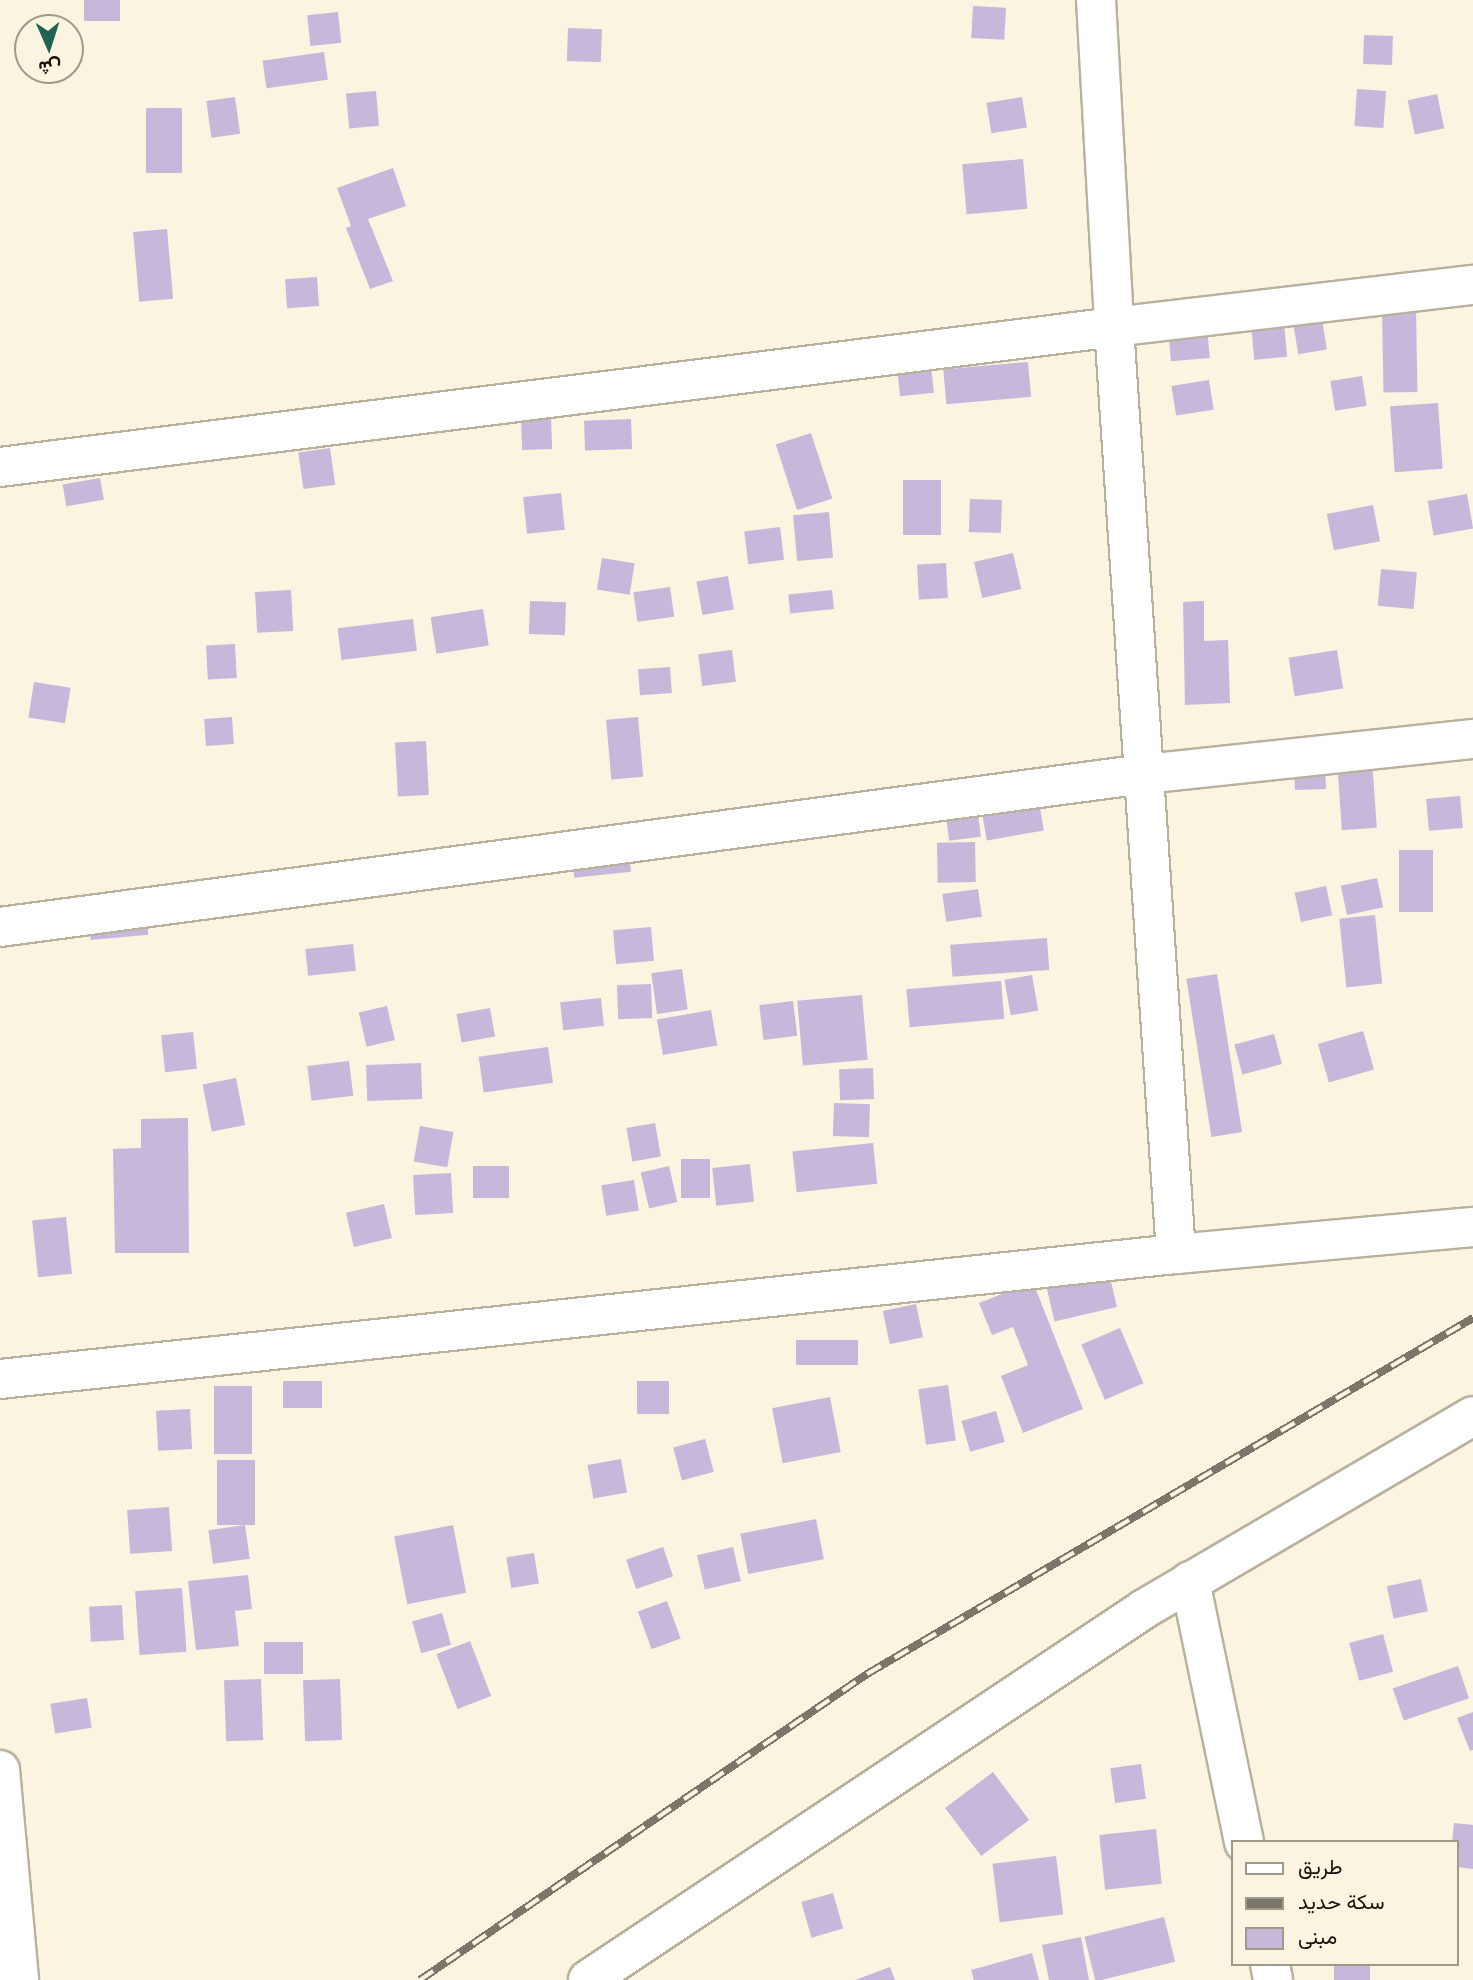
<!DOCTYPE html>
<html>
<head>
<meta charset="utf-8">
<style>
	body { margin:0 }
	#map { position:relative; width:1473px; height:1980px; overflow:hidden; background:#faf4e1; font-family:"Noto Sans",Vazirmatn,sans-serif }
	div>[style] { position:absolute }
	.building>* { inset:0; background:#c5b8db; transform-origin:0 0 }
	.roads { filter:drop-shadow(2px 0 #b7b19e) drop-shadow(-2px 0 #b7b19e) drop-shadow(0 2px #b7b19e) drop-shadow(0 -2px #b7b19e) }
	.minor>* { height:38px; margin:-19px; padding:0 19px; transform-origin:19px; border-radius:19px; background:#fff }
	.rail>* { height:8px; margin-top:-4px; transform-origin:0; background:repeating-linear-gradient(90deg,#faf4e1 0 16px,#7a766a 0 32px); box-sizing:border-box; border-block:2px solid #7a766a }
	span { translate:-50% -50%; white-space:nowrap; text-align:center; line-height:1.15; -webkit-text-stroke:5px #faf4e1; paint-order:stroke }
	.legend { position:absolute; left:1231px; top:1840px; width:228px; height:126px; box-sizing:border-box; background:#faf4e1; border:2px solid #9e9a8b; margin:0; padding:9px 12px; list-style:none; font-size:21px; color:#14120b }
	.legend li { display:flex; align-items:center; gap:14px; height:35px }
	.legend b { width:35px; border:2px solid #9e9a8b }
	.north { position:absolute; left:14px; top:14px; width:70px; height:70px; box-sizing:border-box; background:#faf4e1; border:2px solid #9e9a8b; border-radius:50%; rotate:177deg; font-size:19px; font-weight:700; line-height:28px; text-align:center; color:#14120b }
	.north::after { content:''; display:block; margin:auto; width:24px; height:32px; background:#1f6353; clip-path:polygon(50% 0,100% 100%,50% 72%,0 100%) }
</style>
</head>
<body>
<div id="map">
	<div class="building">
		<div style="left:84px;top:0;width:36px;height:21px"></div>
		<div style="left:973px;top:6px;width:33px;height:32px;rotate:3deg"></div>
		<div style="left:338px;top:12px;width:31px;height:31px;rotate:84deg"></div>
		<div style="left:568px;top:28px;width:34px;height:33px;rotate:2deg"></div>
		<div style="left:1364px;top:35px;width:29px;height:29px;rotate:2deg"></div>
		<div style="left:324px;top:52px;width:28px;height:62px;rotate:82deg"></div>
		<div style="left:1357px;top:89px;width:29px;height:37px;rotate:4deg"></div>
		<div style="left:376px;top:91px;width:35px;height:30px;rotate:85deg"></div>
		<div style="left:1437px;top:94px;width:35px;height:30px;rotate:78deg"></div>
		<div style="left:235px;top:97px;width:37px;height:29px;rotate:82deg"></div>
		<div style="left:1022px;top:97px;width:31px;height:36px;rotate:81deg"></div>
		<div style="left:146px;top:108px;width:36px;height:65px"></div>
		<div style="left:1023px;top:159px;width:50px;height:61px;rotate:85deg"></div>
		<div style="clip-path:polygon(393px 168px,406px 206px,368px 219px,393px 281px,370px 289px,346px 228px,351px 226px,337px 188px)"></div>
		<div style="left:167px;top:229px;width:70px;height:34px;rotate:85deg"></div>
		<div style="left:317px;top:277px;width:29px;height:32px;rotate:86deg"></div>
		<div style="left:1416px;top:307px;width:85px;height:34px;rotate:89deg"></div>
		<div style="left:1322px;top:319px;width:31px;height:29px;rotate:81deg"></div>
		<div style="left:1284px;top:322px;width:35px;height:33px;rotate:85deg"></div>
		<div style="left:1207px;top:326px;width:32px;height:39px;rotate:85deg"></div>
		<div style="left:930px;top:356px;width:37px;height:34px;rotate:84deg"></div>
		<div style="left:1028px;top:362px;width:35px;height:85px;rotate:85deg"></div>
		<div style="left:1362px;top:376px;width:30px;height:32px;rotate:81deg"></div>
		<div style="left:1209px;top:380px;width:30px;height:38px;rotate:81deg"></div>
		<div style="left:1438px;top:403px;width:66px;height:48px;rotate:86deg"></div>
		<div style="left:551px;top:417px;width:32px;height:30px;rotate:88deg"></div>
		<div style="left:631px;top:419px;width:30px;height:47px;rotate:88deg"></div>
		<div style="left:811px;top:433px;width:69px;height:37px;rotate:72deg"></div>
		<div style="left:330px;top:448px;width:37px;height:32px;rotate:82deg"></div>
		<div style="left:100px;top:478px;width:22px;height:38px;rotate:80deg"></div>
		<div style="left:903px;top:480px;width:38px;height:55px"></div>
		<div style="left:561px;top:493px;width:37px;height:38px;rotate:84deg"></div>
		<div style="left:1467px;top:494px;width:35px;height:40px;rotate:80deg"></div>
		<div style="left:970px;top:499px;width:32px;height:33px;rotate:2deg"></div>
		<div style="left:1373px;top:505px;width:37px;height:47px;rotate:79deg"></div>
		<div style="left:829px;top:512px;width:46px;height:36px;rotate:85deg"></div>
		<div style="left:780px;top:527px;width:33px;height:36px;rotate:83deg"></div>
		<div style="left:1013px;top:553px;width:37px;height:40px;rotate:77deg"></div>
		<div style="left:602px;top:558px;width:33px;height:32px;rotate:9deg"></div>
		<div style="left:946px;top:563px;width:35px;height:29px;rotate:87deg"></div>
		<div style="left:1381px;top:569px;width:36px;height:37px;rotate:5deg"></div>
		<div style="left:728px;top:576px;width:34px;height:32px;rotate:80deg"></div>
		<div style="left:670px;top:587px;width:30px;height:37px;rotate:82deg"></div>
		<div style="left:291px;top:590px;width:41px;height:36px;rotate:87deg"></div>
		<div style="left:832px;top:590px;width:19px;height:44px;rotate:84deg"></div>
		<div style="left:530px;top:601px;width:36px;height:33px;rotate:2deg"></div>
		<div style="clip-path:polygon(1204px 601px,1204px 641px,1228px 640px,1230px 703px,1185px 705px,1183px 602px)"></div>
		<div style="left:483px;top:609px;width:37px;height:53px;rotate:81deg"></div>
		<div style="left:413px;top:619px;width:32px;height:76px;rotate:83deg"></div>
		<div style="left:235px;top:644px;width:34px;height:29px;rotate:87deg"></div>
		<div style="left:732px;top:650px;width:32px;height:34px;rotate:83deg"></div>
		<div style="left:1337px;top:650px;width:39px;height:49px;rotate:81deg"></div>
		<div style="left:670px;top:667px;width:26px;height:32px;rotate:86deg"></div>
		<div style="left:34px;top:682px;width:37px;height:36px;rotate:9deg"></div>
		<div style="left:232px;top:717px;width:27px;height:28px;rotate:86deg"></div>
		<div style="left:638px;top:717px;width:60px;height:32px;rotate:85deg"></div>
		<div style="left:426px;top:741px;width:54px;height:31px;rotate:87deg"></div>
		<div style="left:1372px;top:759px;width:69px;height:35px;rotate:86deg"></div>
		<div style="left:1325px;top:760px;width:29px;height:31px;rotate:88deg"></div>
		<div style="left:1037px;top:791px;width:40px;height:58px;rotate:80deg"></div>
		<div style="left:1460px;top:796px;width:32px;height:34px;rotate:85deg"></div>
		<div style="left:977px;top:805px;width:32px;height:32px;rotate:83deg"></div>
		<div style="left:627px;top:834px;width:38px;height:57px;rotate:84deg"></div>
		<div style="left:975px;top:842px;width:40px;height:38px;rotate:89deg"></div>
		<div style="left:1433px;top:850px;width:62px;height:34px;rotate:90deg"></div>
		<div style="left:1377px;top:878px;width:30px;height:37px;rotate:78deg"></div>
		<div style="left:1326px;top:886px;width:30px;height:32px;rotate:78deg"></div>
		<div style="left:978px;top:889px;width:28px;height:36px;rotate:82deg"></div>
		<div style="left:145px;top:897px;width:38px;height:58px;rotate:85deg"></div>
		<div style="left:1375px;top:915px;width:69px;height:36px;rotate:84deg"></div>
		<div style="left:651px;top:927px;width:34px;height:38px;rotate:85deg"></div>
		<div style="left:1047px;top:938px;width:32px;height:97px;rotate:86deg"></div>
		<div style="left:353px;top:944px;width:27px;height:48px;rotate:84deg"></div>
		<div style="left:682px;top:969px;width:41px;height:31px;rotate:82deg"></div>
		<div style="left:1217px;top:974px;width:160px;height:31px;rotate:81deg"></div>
		<div style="left:1032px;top:975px;width:36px;height:28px;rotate:80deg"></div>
		<div style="left:1001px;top:981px;width:38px;height:95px;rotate:85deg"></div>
		<div style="left:651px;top:984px;width:34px;height:34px;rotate:88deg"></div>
		<div style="left:862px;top:995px;width:65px;height:65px;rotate:85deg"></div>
		<div style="left:601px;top:998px;width:28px;height:41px;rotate:84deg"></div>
		<div style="left:793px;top:1001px;width:35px;height:34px;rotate:83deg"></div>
		<div style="left:387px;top:1006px;width:35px;height:29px;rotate:77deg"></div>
		<div style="left:490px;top:1008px;width:29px;height:34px;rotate:80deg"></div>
		<div style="left:711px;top:1010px;width:36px;height:55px;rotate:80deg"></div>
		<div style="left:1363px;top:1031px;width:40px;height:47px;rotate:74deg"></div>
		<div style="left:193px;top:1032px;width:37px;height:32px;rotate:84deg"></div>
		<div style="left:1274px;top:1034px;width:31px;height:41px;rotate:75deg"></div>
		<div style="left:548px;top:1047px;width:36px;height:70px;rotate:82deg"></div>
		<div style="left:349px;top:1061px;width:35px;height:42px;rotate:83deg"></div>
		<div style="left:421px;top:1063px;width:36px;height:55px;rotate:88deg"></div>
		<div style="left:873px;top:1068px;width:31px;height:34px;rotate:88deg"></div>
		<div style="left:236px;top:1078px;width:48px;height:34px;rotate:79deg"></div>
		<div style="left:834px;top:1103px;width:36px;height:33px;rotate:2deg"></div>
		<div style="clip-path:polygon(188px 1118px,189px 1253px,115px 1253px,113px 1149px,141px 1148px,141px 1119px)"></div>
		<div style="left:655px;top:1123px;width:34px;height:29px;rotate:80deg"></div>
		<div style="left:420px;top:1126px;width:34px;height:36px;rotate:10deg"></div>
		<div style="left:873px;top:1143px;width:41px;height:81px;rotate:84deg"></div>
		<div style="left:710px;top:1159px;width:39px;height:29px;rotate:90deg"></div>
		<div style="left:750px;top:1164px;width:38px;height:38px;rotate:84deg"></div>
		<div style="left:473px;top:1166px;width:36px;height:32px"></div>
		<div style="left:669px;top:1166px;width:37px;height:29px;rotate:77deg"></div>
		<div style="left:451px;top:1173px;width:40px;height:38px;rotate:87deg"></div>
		<div style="left:634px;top:1180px;width:31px;height:33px;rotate:81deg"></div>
		<div style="left:384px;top:1204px;width:35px;height:39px;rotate:77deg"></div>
		<div style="left:66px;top:1217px;width:57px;height:34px;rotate:84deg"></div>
		<div style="left:1109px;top:1273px;width:35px;height:64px;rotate:77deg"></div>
		<div style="clip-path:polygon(1033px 1282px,1083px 1409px,1023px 1433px,1001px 1376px,1028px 1365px,1013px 1327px,992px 1335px,979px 1303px)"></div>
		<div style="left:916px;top:1304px;width:34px;height:34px;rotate:78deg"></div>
		<div style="left:1120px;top:1328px;width:60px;height:42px;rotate:67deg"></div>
		<div style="left:796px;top:1340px;width:62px;height:25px"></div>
		<div style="left:322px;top:1381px;width:27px;height:39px;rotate:90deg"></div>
		<div style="left:669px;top:1381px;width:33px;height:32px;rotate:90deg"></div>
		<div style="left:948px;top:1385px;width:56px;height:30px;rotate:82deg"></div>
		<div style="left:214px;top:1386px;width:38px;height:68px"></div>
		<div style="left:830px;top:1397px;width:56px;height:59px;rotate:79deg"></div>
		<div style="left:190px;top:1409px;width:40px;height:34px;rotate:87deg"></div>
		<div style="left:996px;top:1411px;width:32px;height:36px;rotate:74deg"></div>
		<div style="left:705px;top:1439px;width:34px;height:33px;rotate:75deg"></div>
		<div style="left:621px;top:1459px;width:34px;height:34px;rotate:80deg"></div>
		<div style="left:217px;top:1460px;width:38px;height:65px"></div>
		<div style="left:169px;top:1507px;width:44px;height:42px;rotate:86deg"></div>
		<div style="left:816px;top:1519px;width:41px;height:77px;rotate:79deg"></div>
		<div style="left:245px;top:1525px;width:34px;height:37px;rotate:82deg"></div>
		<div style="left:453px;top:1525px;width:69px;height:60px;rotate:79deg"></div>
		<div style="left:663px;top:1547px;width:31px;height:39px;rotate:71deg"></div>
		<div style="left:733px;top:1547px;width:35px;height:37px;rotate:77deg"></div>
		<div style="left:534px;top:1553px;width:31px;height:28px;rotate:81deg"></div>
		<div style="clip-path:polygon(248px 1575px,252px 1609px,235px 1611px,239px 1646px,196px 1650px,188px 1581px)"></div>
		<div style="left:1421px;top:1579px;width:33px;height:35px;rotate:78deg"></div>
		<div style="left:182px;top:1588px;width:64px;height:47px;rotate:86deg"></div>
		<div style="left:667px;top:1601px;width:40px;height:31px;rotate:70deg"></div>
		<div style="left:122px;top:1605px;width:35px;height:33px;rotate:87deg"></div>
		<div style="left:442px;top:1613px;width:33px;height:31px;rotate:74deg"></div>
		<div style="left:1383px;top:1634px;width:39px;height:35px;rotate:75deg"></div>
		<div style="left:470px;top:1641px;width:59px;height:36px;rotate:69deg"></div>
		<div style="left:264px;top:1642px;width:39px;height:32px"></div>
		<div style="left:1458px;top:1666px;width:34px;height:69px;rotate:71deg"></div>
		<div style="left:261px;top:1679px;width:61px;height:37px;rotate:88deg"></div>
		<div style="left:340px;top:1679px;width:61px;height:37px;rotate:88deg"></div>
		<div style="left:87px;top:1698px;width:30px;height:37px;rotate:81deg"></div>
		<div style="clip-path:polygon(1473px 1712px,1473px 1750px,1470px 1751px,1457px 1718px)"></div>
		<div style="left:1141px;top:1764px;width:35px;height:31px;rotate:82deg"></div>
		<div style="left:993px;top:1772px;width:60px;height:60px;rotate:53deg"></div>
		<div style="clip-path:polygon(1454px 1823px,1473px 1825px,1473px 1869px,1457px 1867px,1457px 1842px,1452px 1842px)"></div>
		<div style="left:1156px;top:1829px;width:55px;height:57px;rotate:84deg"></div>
		<div style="left:1056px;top:1856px;width:59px;height:64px;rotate:83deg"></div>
		<div style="left:833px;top:1893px;width:37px;height:33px;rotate:74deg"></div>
		<div style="left:1164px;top:1917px;width:46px;height:82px;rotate:76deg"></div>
		<div style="clip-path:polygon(1081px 1937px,1089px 1980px,1049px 1980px,1042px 1945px)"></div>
		<div style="clip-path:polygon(1032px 1953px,1039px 1980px,974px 1980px,971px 1970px)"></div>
		<div style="left:1334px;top:1964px;width:36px;height:16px"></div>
		<div style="clip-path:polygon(890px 1967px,895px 1980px,855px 1980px)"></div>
	</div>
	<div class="roads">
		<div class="minor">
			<div style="left:1096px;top:0;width:327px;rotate:86.8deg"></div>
			<div style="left:1114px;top:327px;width:929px;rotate:86.17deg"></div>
			<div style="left:0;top:467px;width:1123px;rotate:-7.16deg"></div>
			<div style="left:1114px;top:327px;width:361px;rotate:-6.7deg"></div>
			<div style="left:0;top:927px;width:1154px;rotate:-7.62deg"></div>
			<div style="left:1144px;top:774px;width:331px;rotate:-6.1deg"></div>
			<div style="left:0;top:1379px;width:1183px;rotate:-6.07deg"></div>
			<div style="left:1176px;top:1254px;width:298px;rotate:-5.2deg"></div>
			<div style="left:1190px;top:1581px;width:267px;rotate:78.3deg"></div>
			<div style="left:0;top:1770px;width:211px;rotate:84.8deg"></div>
			<div style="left:1270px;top:1964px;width:16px;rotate:79deg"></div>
			<div style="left:588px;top:1980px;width:668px;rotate:-33.71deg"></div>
			<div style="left:1144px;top:1609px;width:381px;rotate:-30.4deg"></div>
		</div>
	</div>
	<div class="rail">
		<div style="left:420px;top:1980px;width:542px;rotate:-34.39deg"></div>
		<div style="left:867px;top:1674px;width:703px;rotate:-30.43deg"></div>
	</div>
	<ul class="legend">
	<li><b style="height:9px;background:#fff"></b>طريق</li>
	<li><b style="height:9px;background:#7a766a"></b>سكة حديد</li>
	<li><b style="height:19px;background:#c5b8db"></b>مبنى</li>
	</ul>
	<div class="north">ش</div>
</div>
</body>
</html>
